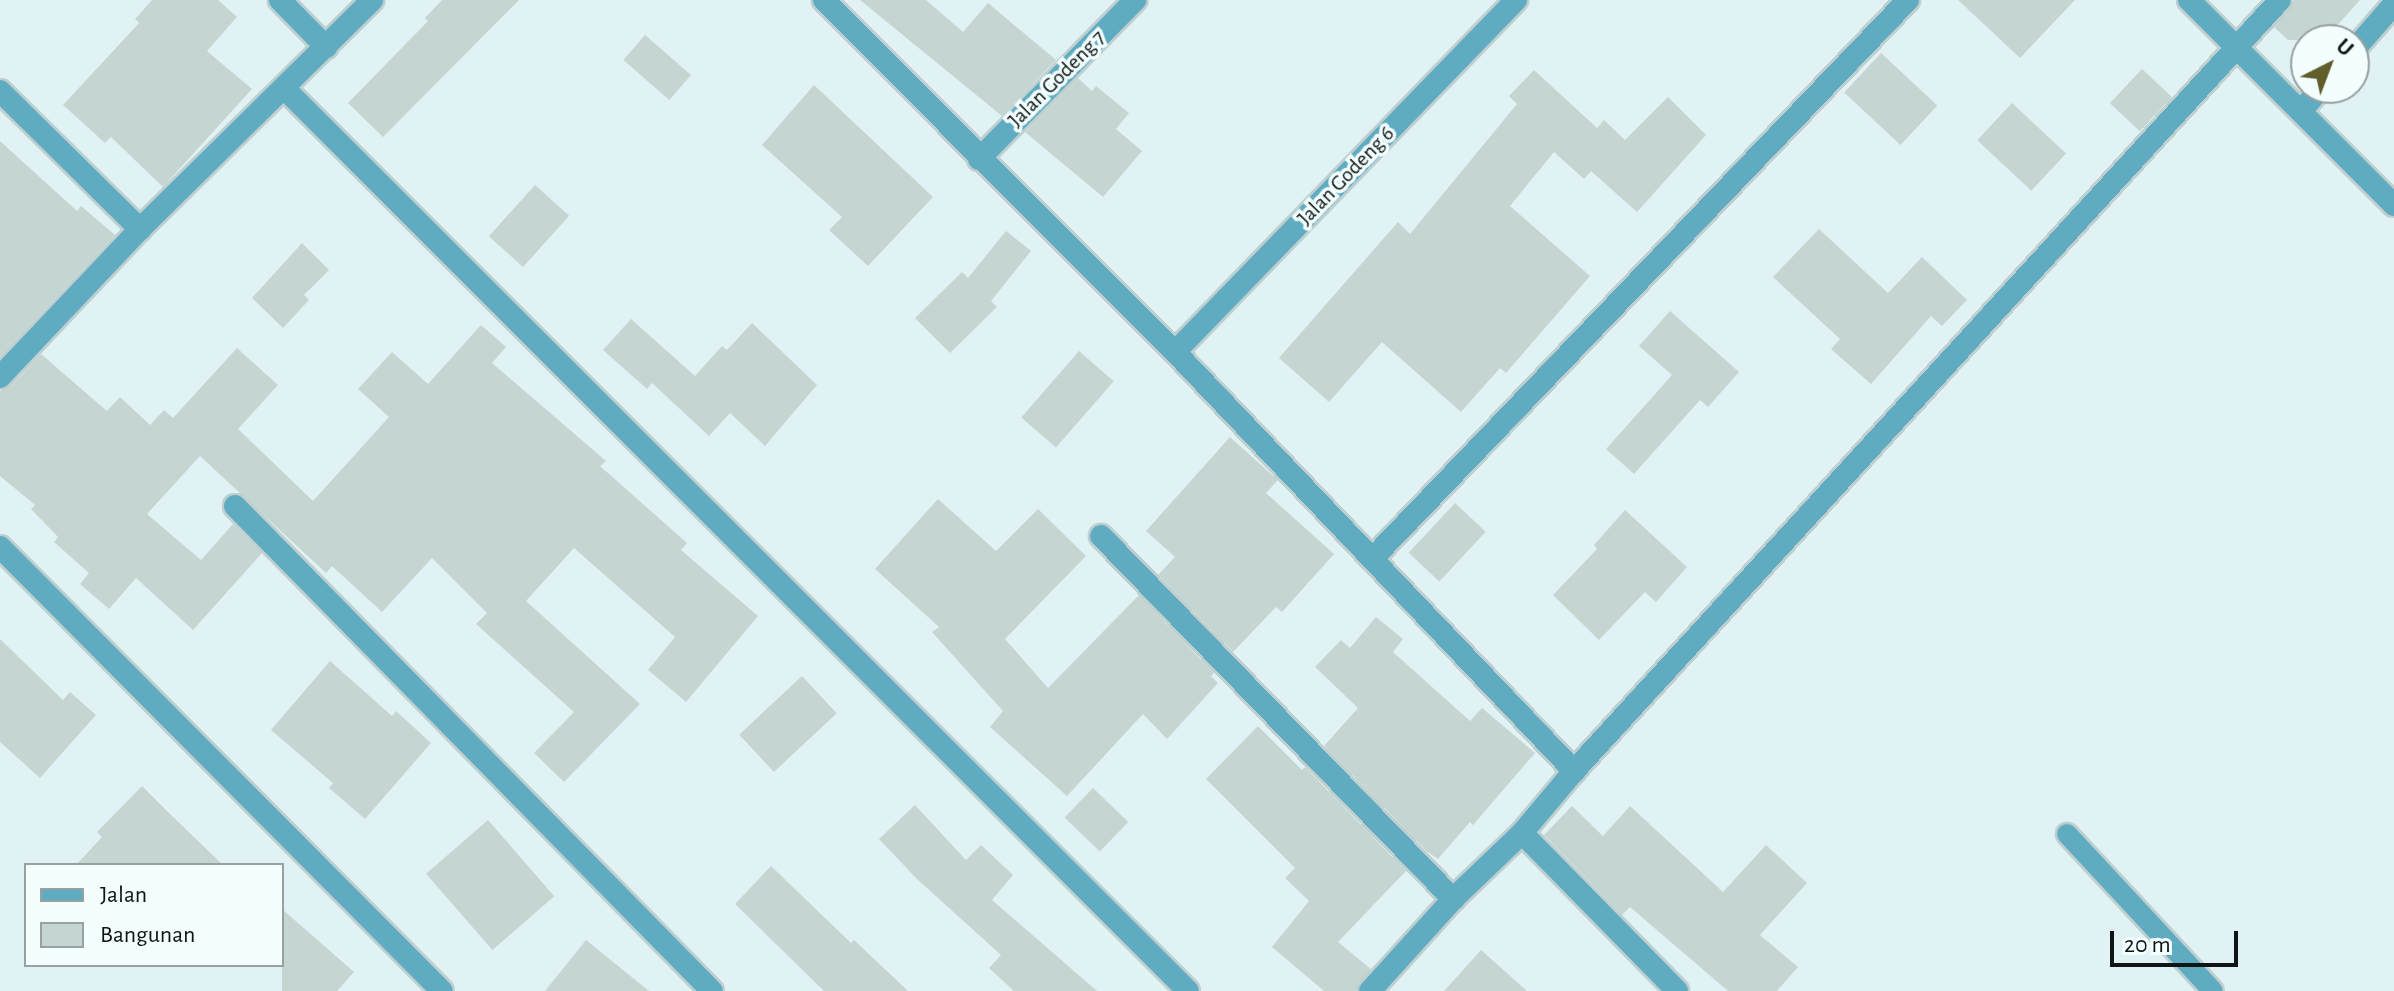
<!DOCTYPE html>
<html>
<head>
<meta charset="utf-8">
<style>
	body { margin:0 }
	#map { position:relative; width:2394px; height:991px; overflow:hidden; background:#e0f2f3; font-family:"Alegreya Sans",sans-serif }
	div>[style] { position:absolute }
	.building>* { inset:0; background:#c5d6d2; transform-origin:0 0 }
	.roads { filter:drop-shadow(2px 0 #bfcfcf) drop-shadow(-2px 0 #bfcfcf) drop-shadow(0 2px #bfcfcf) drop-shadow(0 -2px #bfcfcf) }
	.service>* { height:20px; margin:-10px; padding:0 10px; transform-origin:10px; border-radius:10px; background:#5facc2 }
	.minor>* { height:22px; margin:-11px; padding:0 11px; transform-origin:11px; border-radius:11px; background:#5facc2 }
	span { translate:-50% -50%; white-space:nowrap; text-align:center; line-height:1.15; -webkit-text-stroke:7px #f3fefe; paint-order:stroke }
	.street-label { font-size:22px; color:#0f1515 }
	.legend { position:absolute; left:24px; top:863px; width:260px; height:104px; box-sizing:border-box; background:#f3fefe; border:2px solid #98a1a1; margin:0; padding:10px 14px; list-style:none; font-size:24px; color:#0f1515 }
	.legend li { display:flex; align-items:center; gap:16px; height:40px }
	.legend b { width:40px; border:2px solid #98a1a1 }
	.north { position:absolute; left:2290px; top:24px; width:80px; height:80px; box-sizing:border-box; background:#f3fefe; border:2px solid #98a1a1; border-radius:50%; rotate:42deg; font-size:22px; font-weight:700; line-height:32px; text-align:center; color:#0f1515 }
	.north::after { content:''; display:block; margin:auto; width:28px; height:36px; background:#615e2a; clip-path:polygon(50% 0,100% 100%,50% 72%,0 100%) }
	.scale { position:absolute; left:2110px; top:931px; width:128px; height:36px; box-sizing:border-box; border:4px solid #0f1515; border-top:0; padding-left:10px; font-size:24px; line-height:28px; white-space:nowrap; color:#0f1515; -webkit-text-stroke:6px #f3fefe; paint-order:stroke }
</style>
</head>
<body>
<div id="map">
	<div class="building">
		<div style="clip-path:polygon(152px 0,218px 0,237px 17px,207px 51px,252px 89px,163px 187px,111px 137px,105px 143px,63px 105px,139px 23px,135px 19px)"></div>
		<div style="clip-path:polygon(442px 0,519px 0,383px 137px,348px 103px,428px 21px,425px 18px)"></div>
		<div style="clip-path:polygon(860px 0,926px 0,963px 32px,988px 3px,1056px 60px,1002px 116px)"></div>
		<div style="clip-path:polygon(1958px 0,2075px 0,2020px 58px)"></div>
		<div style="clip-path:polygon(2294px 0,2360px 0,2324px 40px,2288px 40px,2274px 27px,2290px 9px)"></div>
		<div style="left:645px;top:35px;width:61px;height:33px;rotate:41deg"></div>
		<div style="left:1881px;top:53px;width:77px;height:54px;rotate:43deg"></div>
		<div style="left:2142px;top:69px;width:41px;height:47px;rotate:43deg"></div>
		<div style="clip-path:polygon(1534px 70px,1597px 128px,1604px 120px,1625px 140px,1668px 97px,1706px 135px,1637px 212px,1591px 171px,1584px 179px,1554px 152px,1510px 206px,1590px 276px,1506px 373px,1500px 368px,1461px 412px,1382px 342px,1329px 402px,1279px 358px,1398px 222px,1410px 234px,1517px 104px,1509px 96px)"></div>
		<div style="clip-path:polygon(1078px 78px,1092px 91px,1096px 86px,1129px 113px,1116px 129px,1142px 151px,1103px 197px,1025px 132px)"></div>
		<div style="clip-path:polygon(814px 85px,933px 197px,868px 266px,829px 230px,842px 217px,762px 145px)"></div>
		<div style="left:2012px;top:103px;width:74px;height:51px;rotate:43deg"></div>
		<div style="clip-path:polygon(0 141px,77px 211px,81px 206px,115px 235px,0 357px)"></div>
		<div style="left:535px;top:185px;width:46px;height:69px;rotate:42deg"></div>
		<div style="clip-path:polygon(1819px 229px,1888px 293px,1922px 257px,1967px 300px,1942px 326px,1931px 316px,1871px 384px,1831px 349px,1840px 339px,1773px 277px)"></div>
		<div style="clip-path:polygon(1006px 231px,1031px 251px,991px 301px,997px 307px,950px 353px,915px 318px,962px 272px,968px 278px)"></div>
		<div style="clip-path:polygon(302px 243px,329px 270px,304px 295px,309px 300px,283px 328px,252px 298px)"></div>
		<div style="clip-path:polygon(1670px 311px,1739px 372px,1708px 407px,1700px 400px,1634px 474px,1606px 449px,1672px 375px,1639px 346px)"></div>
		<div style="clip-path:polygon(631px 319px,695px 376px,722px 346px,727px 350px,752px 323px,817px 385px,765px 446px,730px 413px,709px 436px,652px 383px,647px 389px,603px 350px)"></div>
		<div style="clip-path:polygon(481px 325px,506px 347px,492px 363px,606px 461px,600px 466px,687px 543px,681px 550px,758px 616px,686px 702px,648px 670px,675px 637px,574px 548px,526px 601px,640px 704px,564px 782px,534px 753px,574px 712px,476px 624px,487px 613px,432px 558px,382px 612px,332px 566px,326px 573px,200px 456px,147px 514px,201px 560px,233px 524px,262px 553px,193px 630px,136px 578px,109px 609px,80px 584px,89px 573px,54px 542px,58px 537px,31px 509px,35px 505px,0 476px,0 391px,10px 387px,41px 354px,107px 411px,120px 397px,150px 425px,164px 410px,173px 418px,237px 348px,278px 385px,238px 429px,313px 501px,389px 417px,358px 389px,392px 352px,428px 384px)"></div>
		<div style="left:1079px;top:351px;width:46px;height:88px;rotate:41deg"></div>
		<div style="clip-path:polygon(1230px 437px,1278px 480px,1266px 493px,1334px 554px,1282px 612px,1276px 607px,1233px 652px,1158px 575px,1175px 557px,1146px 531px)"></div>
		<div style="clip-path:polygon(938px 499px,996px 551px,1038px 509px,1086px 556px,1005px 639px,1048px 688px,1139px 595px,1214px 673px,1211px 676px,1218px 683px,1167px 739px,1143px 714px,1067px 796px,990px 727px,1003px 711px,932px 632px,939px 627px,875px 569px)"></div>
		<div style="left:1455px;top:503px;width:42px;height:68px;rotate:43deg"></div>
		<div style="clip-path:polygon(1625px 510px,1687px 567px,1656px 602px,1645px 592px,1599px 640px,1553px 595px,1597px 549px,1594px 545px)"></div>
		<div style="clip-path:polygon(1376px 617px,1403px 639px,1393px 652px,1470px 721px,1482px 708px,1535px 753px,1473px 825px,1470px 822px,1438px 859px,1426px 851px,1324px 746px,1358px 708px,1315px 667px,1341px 640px,1350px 648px)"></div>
		<div style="clip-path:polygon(0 639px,63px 700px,70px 692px,96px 715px,40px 778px,0 742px)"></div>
		<div style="clip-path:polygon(330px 661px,392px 716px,396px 711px,431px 743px,365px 819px,329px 788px,333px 783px,271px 730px)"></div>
		<div style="left:802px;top:676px;width:51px;height:86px;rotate:47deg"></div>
		<div style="clip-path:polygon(1258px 726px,1302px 770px,1305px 767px,1406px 871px,1338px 942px,1371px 969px,1356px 991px,1324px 991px,1272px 947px,1309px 901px,1285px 878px,1295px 868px,1206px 779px)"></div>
		<div style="clip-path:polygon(142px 786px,170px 814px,223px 865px,76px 865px,102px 837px,97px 832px)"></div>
		<div style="left:1093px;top:788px;width:49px;height:41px;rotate:44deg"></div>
		<div style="clip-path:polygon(915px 805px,966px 860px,981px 845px,1013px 875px,992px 900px,1097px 991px,1014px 991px,989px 968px,1001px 955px,917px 879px,879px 839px)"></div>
		<div style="clip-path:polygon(1572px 806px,1603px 836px,1630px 806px,1723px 892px,1766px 845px,1807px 883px,1760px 935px,1798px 967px,1777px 991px,1728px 991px,1630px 907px,1622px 915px,1544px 835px)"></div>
		<div style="left:488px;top:820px;width:101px;height:82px;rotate:49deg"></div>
		<div style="clip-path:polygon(771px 866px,851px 943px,854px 940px,908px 991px,824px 991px,735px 904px)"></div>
		<div style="clip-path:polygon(282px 909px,354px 972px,337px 991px,282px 991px)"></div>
		<div style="clip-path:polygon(586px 940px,649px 991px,545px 991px)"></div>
		<div style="clip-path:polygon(1481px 950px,1527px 991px,1444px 991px)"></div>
	</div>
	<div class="roads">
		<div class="service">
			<div style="left:2067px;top:834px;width:214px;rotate:47.1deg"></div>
		</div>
		<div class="minor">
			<div style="left:280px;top:0;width:66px;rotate:45.6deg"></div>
			<div style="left:824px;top:0;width:497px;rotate:45.1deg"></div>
			<div style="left:1175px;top:352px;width:579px;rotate:46.4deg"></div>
			<div style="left:2189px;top:0;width:290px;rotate:45deg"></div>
			<div style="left:2354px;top:50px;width:61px;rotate:-49deg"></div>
			<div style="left:285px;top:89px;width:1276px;rotate:44.97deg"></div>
			<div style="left:0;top:91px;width:197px;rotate:44.6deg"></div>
			<div style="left:2301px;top:111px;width:30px;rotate:-49deg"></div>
			<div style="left:979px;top:159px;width:223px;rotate:-45.5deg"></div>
			<div style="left:1175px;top:352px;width:490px;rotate:-45.9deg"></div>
			<div style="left:0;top:377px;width:204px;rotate:-46.6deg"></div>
			<div style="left:140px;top:229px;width:326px;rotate:-44.6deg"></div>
			<div style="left:235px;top:506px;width:680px;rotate:45.48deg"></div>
			<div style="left:1101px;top:536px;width:506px;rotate:45.88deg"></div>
			<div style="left:0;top:547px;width:626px;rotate:45.13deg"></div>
			<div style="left:1373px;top:558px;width:773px;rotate:-46.21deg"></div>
			<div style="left:1522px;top:833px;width:221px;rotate:45.5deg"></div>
			<div style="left:1370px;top:991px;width:124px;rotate:-47.9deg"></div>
			<div style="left:1453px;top:899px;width:95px;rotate:-43.7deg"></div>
			<div style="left:1522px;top:833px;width:81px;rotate:-50deg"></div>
			<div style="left:1574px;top:771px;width:1045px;rotate:-47.52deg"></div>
		</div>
	</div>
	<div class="street-label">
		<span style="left:1057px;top:79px;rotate:-45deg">Jalan Godeng 7</span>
		<span style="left:1346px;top:176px;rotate:-46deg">Jalan Godeng 6</span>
	</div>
	<ul class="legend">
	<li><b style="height:10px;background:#5facc2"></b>Jalan</li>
	<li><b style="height:22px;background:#c5d6d2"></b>Bangunan</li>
	</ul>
	<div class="north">U</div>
	<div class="scale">20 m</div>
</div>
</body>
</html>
